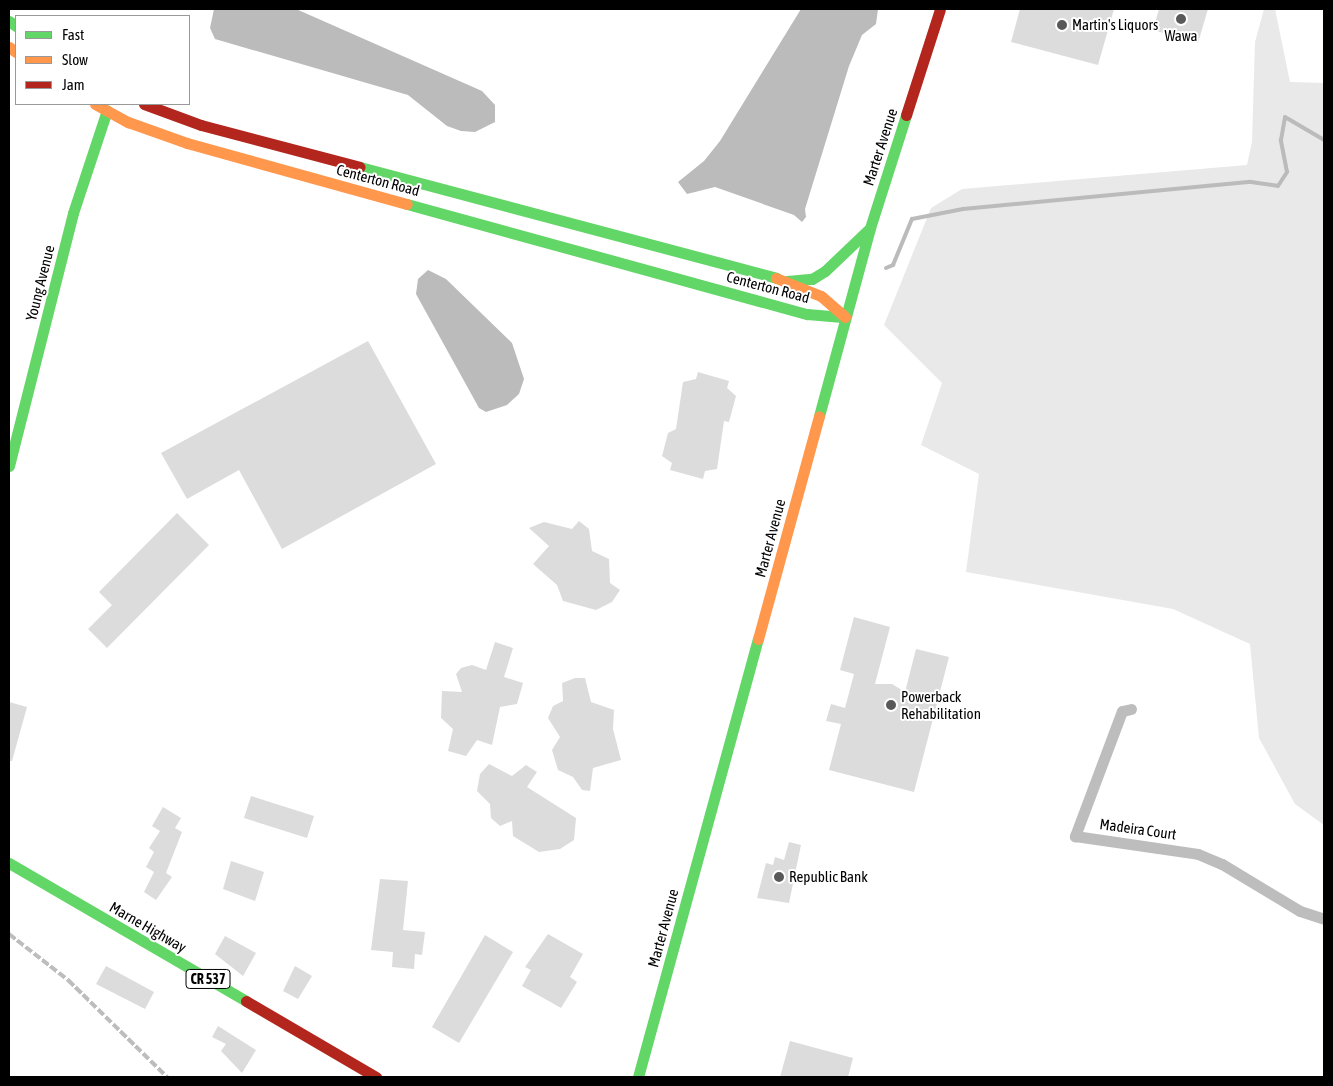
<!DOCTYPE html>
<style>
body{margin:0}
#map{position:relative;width:1333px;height:1086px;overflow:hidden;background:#fff;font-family:"Asap Condensed",sans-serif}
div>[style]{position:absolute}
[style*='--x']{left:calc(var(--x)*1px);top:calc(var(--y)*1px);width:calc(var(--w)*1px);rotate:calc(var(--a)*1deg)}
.green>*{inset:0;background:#e9e9e9}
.water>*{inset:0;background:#bbb}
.stream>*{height:4px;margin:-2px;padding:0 2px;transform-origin:2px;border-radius:2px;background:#bbb}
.building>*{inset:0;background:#dcdcdc}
.street>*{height:11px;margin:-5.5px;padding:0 5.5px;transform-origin:5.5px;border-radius:5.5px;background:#bdbdbd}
.fast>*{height:11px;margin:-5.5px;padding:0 5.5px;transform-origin:5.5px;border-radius:5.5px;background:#63d668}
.slow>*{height:11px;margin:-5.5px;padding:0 5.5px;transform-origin:5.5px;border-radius:5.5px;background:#ff974d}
.jam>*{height:11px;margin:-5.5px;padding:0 5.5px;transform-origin:5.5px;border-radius:5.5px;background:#b3261e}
.rail>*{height:4px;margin-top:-2px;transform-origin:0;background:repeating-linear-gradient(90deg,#bdbdbd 0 8px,transparent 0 10.5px)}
.dots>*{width:14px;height:14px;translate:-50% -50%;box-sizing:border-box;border:2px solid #fff;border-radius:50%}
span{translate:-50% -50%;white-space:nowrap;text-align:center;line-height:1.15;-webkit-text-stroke:4px #fff;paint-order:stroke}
.shield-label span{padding:1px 4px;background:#fff;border:1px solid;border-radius:4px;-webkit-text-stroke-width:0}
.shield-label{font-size:14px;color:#000;font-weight:700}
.poi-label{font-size:15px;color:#000}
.left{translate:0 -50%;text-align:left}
.street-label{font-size:15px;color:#000}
.frame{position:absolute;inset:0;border:10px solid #000;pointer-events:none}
.legend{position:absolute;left:15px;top:15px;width:175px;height:90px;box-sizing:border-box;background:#fff;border:1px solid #999;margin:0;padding:6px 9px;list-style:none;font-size:15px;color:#000}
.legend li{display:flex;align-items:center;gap:10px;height:25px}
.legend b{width:25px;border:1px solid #999}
</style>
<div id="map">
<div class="green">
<i style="clip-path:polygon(1264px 9px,1275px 9px,1290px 82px,1324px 83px,1324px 825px,1295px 804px,1259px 738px,1250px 644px,1173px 609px,966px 572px,979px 474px,921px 445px,942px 383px,884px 325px,931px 208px,962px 189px,1247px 165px,1252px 142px,1255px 42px)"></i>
</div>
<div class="water">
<i style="clip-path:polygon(214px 9px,296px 9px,482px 91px,495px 105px,495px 122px,475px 132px,461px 131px,447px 126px,408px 95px,215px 39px,210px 28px)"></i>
<i style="clip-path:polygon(801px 9px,878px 9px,876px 24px,862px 35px,849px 66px,805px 209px,806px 217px,802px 222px,794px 215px,715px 187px,687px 194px,678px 182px,704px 161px,720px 141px)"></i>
<i style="clip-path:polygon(428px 270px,446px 279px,512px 343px,524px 379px,519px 394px,507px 405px,486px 412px,479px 408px,416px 294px,418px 279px)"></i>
</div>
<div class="stream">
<i style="--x:886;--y:268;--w:8;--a:-23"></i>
<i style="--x:893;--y:265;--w:50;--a:-67.6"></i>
<i style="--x:912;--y:219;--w:52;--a:-11.1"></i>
<i style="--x:963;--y:209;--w:289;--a:-5.4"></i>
<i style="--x:1251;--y:182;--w:27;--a:8"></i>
<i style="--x:1278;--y:186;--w:17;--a:-57"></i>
<i style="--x:1287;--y:172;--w:33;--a:-101"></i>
<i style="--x:1281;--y:140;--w:23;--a:-80"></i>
<i style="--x:1285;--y:117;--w:45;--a:30.5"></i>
</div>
<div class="building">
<i style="clip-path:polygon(1020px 9px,1114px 9px,1098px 65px,1011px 42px)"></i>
<i style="clip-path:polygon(1159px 9px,1208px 9px,1198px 43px,1153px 30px)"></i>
<i style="clip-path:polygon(368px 341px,436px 464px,282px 549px,239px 470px,187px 499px,161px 453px)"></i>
<i style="clip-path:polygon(698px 372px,729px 381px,727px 388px,736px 396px,729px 422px,724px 421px,717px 469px,705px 471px,703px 479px,670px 470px,672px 463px,662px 456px,668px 433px,676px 429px,683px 382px,696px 379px)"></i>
<i style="clip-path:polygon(177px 513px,209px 545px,107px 648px,88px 629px,112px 605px,99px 592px)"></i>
<i style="clip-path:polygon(579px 521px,589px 529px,592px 551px,609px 559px,610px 583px,620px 590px,612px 602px,596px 610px,563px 601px,557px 585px,533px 564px,549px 546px,529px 528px,544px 522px,572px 529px)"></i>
<i style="clip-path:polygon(854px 617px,890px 627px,875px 684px,892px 684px,905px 692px,916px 649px,949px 657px,914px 792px,829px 770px,841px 724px,826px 721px,831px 704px,845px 708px,854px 674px,840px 670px)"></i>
<i style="clip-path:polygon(495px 642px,513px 648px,504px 677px,523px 683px,517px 704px,500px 707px,492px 745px,477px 740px,466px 756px,448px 751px,453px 729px,441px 718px,442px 691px,462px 692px,456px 674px,461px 668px,472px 665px,486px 670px)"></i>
<i style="clip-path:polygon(575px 678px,585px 678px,591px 702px,614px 710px,613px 729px,621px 760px,593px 768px,590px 791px,582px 790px,573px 777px,558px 770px,552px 750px,560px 737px,548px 718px,553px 706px,563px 701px,562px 683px)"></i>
<i style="clip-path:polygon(9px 702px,27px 707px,12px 761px,9px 761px)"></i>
<i style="clip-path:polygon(489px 764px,512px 776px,526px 765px,537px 772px,527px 787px,576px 818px,574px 840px,560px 849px,539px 852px,513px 836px,512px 821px,500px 826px,491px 818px,490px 804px,477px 791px,480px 774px)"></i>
<i style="clip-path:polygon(251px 796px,314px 816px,307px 838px,244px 818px)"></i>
<i style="clip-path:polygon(163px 807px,181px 818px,175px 828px,182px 832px,166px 873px,172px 877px,156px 900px,144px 892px,154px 872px,146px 867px,154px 852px,149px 848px,160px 831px,152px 826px)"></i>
<i style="clip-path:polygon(789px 842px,801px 845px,789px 903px,757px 898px,766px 863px,773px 865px,775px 857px,784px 860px)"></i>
<i style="clip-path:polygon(231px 861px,264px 872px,255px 901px,223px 889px)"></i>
<i style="clip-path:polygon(380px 879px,408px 881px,403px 930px,425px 932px,422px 955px,415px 954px,414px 969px,392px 967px,393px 952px,371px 950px)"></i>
<i style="clip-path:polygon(548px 934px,583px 954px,570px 977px,577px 982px,561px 1008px,522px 986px,531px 970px,525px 967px)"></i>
<i style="clip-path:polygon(485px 935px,513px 952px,459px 1043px,432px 1027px)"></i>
<i style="clip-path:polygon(225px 936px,256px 953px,243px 976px,215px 954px)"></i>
<i style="clip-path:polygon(106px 966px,154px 992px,145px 1009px,96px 984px)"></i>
<i style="clip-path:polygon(295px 966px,312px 976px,298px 999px,283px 991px)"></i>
<i style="clip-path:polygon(218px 1026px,256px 1050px,242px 1073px,221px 1051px,226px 1044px,212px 1037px)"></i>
<i style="clip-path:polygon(790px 1041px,853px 1058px,848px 1077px,780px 1077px)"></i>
</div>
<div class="street">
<i style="--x:1131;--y:709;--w:9;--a:167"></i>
<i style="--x:1122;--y:711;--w:134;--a:110.6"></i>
<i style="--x:1075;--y:836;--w:124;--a:8.3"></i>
<i style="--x:1198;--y:854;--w:26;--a:23"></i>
<i style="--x:1222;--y:864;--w:91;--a:31.1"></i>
<i style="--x:1300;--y:911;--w:25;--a:18"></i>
</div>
<div class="fast">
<i style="--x:9;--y:21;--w:9;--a:36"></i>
<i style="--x:360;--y:167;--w:431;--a:14.9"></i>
<i style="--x:407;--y:204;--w:415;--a:15.4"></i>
<i style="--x:807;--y:314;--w:38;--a:5"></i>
<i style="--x:787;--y:281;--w:25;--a:-5"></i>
<i style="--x:812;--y:279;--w:15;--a:-32"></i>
<i style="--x:825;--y:271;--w:59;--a:-43.6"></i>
<i style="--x:819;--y:416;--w:195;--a:-74.8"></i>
<i style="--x:870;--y:228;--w:119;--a:-72.3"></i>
<i style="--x:9;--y:466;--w:261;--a:-75.8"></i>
<i style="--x:73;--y:213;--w:108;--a:-71.7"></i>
<i style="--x:9;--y:863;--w:274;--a:30.2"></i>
<i style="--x:638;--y:1077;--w:454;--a:-74.7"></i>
</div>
<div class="slow">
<i style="--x:9;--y:47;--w:9;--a:36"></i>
<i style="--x:95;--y:104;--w:38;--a:29"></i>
<i style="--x:128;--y:122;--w:63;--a:19.6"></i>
<i style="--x:187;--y:143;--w:228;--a:15.5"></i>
<i style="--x:776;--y:278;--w:48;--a:21.8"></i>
<i style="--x:821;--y:296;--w:32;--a:41"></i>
<i style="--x:758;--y:639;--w:231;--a:-74.7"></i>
</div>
<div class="jam">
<i style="--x:144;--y:104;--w:61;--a:20.2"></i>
<i style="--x:201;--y:125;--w:164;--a:14.8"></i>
<i style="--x:906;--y:115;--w:111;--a:-72.2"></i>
<i style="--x:246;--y:1001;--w:151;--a:30.3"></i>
</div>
<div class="rail">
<i style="--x:9;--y:934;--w:75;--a:37.9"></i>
<i style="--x:68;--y:980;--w:139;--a:44.4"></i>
</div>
<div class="dots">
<i style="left:1181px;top:19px;background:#595959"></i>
<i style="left:1062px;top:25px;background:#595959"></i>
<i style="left:891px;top:705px;background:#595959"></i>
<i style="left:779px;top:877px;background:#595959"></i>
</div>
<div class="shield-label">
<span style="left:208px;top:979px">CR 537</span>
</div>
<div class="poi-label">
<span class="left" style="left:1072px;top:25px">Martin's Liquors</span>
<span style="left:1181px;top:36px">Wawa</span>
<span class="left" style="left:901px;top:705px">Powerback<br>Rehabilitation</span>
<span class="left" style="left:789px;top:877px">Republic Bank</span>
</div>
<div class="street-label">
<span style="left:880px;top:147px;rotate:-72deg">Marter Avenue</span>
<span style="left:378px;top:180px;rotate:15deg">Centerton Road</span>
<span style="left:40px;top:283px;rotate:-76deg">Young Avenue</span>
<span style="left:768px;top:287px;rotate:15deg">Centerton Road</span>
<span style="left:770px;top:538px;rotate:-75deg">Marter Avenue</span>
<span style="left:1138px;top:829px;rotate:8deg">Madeira Court</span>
<span style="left:148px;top:927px;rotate:30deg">Marne Highway</span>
<span style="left:663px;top:928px;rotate:-75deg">Marter Avenue</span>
</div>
<div class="frame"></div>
<ul class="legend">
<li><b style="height:6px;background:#63d668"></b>Fast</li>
<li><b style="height:6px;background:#ff974d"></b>Slow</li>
<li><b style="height:6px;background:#b3261e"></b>Jam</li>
</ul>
</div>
